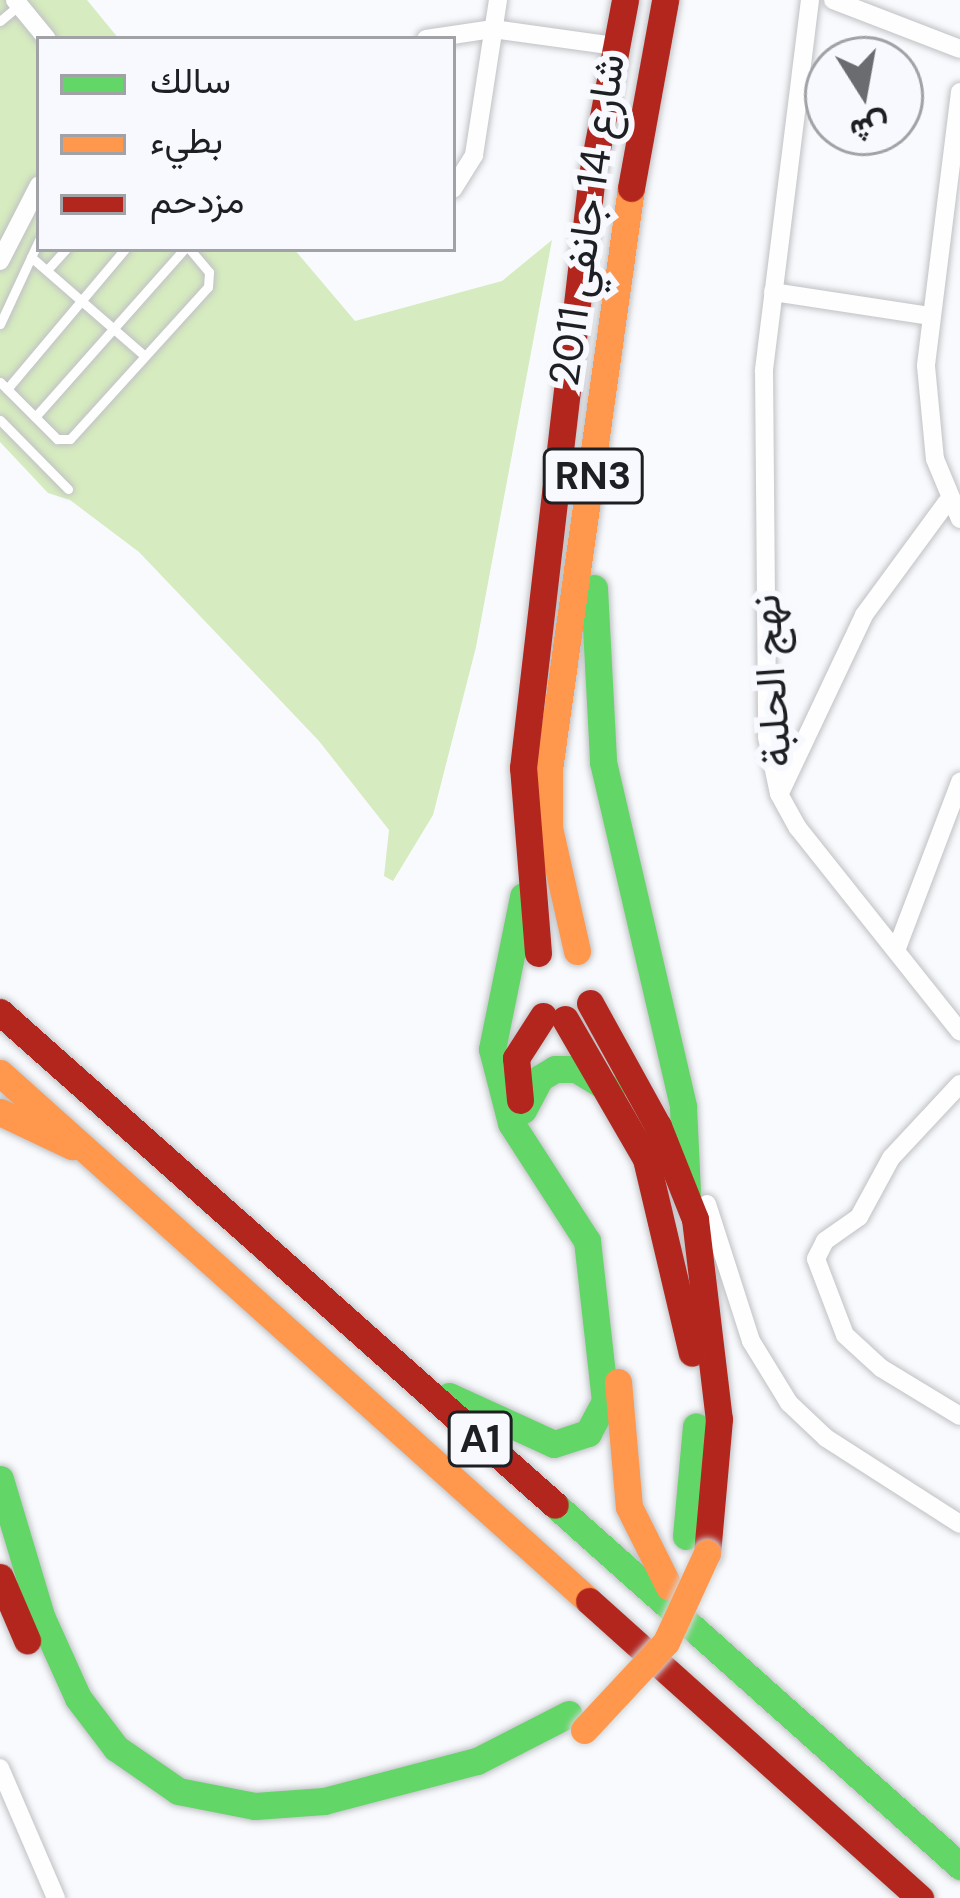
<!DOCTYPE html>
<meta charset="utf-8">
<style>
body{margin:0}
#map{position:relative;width:960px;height:1898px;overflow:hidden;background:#f8fafd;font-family:"DM Sans",Vazirmatn,sans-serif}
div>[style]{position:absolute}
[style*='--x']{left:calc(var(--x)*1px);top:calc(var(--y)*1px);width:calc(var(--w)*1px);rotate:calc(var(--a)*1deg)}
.green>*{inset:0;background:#d6ebbf}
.roads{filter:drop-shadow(0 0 3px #c0c1c4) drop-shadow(0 0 3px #c0c1c4)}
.lane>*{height:9px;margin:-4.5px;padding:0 4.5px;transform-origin:4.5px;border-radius:4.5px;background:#fefeff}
.street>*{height:18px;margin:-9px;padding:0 9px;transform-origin:9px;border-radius:9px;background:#fefeff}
.fast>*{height:27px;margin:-13.5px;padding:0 13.5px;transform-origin:13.5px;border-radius:13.5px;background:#63d668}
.slow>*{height:27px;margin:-13.5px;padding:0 13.5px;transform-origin:13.5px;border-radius:13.5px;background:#ff974d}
.jam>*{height:27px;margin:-13.5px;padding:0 13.5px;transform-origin:13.5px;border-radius:13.5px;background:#b3261e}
.bridges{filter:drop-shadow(0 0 3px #d4d5d6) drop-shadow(0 0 3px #d4d5d6)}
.slow-bridge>*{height:27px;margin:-13.5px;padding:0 13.5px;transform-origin:13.5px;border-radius:13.5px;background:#ff974d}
span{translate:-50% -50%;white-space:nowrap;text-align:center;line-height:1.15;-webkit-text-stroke:12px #f7f9fe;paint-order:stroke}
.shield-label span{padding:3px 9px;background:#f7f9fe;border:3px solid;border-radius:9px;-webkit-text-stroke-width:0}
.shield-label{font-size:39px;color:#1e1f22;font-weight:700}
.street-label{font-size:42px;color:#1e1f22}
.legend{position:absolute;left:36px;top:36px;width:420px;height:216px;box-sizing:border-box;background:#f7f9fe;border:3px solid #a0a2a6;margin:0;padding:15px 21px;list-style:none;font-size:36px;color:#1e1f22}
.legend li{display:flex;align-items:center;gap:24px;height:60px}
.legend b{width:60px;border:3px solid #a0a2a6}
.north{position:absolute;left:804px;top:36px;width:120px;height:120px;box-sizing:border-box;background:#f7f9fe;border:3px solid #a0a2a6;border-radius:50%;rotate:169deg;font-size:33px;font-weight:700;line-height:48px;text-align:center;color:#1e1f22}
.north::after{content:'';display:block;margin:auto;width:42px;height:54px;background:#6a6c6f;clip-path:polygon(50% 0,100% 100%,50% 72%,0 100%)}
</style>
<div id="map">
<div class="green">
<i style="clip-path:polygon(0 0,87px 0,119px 39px,39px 39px,39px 249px,294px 249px,355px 321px,502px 281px,552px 240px,476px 647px,433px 815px,393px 881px,384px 876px,389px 830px,319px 741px,139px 552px,70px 500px,48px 493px,0 442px)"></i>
</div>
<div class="roads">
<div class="lane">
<i style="--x:0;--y:21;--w:25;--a:-40"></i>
<i style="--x:31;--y:257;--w:151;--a:41"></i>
<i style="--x:47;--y:270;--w:28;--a:-48"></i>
<i style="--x:0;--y:324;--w:93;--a:-65.1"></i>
<i style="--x:0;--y:382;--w:81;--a:45"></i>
<i style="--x:57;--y:439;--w:13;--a:0"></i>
<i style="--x:70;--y:439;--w:205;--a:-47.8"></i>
<i style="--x:208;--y:287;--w:15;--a:-86"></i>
<i style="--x:209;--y:272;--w:30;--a:-130"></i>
<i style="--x:7;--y:389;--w:183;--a:-49.9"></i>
<i style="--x:35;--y:417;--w:225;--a:-48.4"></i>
<i style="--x:0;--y:420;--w:97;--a:45.4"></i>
</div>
<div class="street">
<i style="--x:15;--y:0;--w:50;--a:50.6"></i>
<i style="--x:810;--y:0;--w:373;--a:97.1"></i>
<i style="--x:764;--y:370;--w:367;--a:89.5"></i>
<i style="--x:767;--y:737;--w:58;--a:78.1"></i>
<i style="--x:779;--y:794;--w:39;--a:61"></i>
<i style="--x:798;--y:828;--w:260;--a:51.5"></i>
<i style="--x:833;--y:0;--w:136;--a:21.1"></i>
<i style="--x:426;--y:39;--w:68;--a:-8.5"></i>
<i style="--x:493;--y:29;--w:124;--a:7.9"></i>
<i style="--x:960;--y:92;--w:276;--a:97.1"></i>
<i style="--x:926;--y:366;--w:93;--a:84.5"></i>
<i style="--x:935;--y:459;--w:65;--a:67.4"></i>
<i style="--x:453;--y:189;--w:40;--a:-58"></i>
<i style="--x:474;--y:155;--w:157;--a:-81.2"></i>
<i style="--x:0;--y:261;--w:85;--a:-62.8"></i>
<i style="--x:773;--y:292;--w:159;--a:8.7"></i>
<i style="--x:780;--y:793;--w:197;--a:-64.7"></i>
<i style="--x:864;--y:615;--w:140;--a:-53.7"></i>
<i style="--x:897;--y:948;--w:178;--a:-69.2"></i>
<i style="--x:960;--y:1084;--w:101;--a:133"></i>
<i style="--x:891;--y:1158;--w:67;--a:118.5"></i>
<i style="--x:859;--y:1217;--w:42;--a:144.8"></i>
<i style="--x:825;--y:1241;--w:20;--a:117"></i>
<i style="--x:816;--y:1259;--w:81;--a:69.1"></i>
<i style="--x:845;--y:1335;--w:49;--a:42.5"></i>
<i style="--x:881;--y:1368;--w:92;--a:31.3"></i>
<i style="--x:707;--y:1204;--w:144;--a:72.2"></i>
<i style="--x:751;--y:1341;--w:73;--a:58.5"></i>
<i style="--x:789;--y:1403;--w:51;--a:43.4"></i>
<i style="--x:826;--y:1438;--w:159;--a:32.7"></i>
<i style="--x:0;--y:1768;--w:142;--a:66.7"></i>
</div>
<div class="fast">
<i style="--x:594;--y:588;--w:174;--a:87"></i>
<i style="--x:603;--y:762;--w:354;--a:76.9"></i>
<i style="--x:683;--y:1107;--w:85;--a:87.3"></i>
<i style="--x:523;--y:1110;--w:36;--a:-62"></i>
<i style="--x:540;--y:1078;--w:17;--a:-31"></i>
<i style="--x:555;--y:1069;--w:21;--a:0"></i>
<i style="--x:576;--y:1069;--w:41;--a:31"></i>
<i style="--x:449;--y:1396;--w:115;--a:24.6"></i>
<i style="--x:554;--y:1444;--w:36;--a:-18"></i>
<i style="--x:588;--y:1433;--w:36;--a:-62"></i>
<i style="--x:605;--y:1401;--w:161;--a:-96.4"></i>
<i style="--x:587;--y:1241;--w:140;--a:-122.8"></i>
<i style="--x:511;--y:1123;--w:76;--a:-104.4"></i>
<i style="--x:492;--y:1049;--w:156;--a:-78.5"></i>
<i style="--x:0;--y:1479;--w:143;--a:73.3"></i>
<i style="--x:41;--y:1616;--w:90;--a:65.7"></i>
<i style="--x:78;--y:1698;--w:63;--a:52.8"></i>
<i style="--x:116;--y:1748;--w:75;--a:34.7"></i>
<i style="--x:178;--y:1791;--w:78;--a:11"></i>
<i style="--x:255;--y:1806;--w:69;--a:-4.1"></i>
<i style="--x:324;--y:1801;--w:158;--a:-14.7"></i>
<i style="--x:477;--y:1761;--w:103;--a:-27.1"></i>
<i style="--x:555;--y:1505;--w:543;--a:41.71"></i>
<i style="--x:686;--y:1536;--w:110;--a:-84.8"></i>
</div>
<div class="slow">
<i style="--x:577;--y:951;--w:126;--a:-102.8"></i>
<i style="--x:549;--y:828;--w:59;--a:-90"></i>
<i style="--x:549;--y:769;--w:587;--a:-81.97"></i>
<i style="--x:0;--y:1073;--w:791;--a:41.87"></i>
<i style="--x:0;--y:1112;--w:80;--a:25.3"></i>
<i style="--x:618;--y:1382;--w:125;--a:85"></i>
<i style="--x:629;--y:1507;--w:89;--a:63.4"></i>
</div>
<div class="jam">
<i style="--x:631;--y:188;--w:191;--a:-79.7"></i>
<i style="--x:538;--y:953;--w:186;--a:-94.6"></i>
<i style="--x:523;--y:768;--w:597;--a:-83.36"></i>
<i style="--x:592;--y:175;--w:178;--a:-79.3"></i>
<i style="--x:590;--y:1003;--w:141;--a:61.1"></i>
<i style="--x:658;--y:1126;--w:100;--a:68.3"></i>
<i style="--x:695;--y:1219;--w:201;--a:83.2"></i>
<i style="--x:719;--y:1419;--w:135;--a:95.1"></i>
<i style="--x:0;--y:1012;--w:742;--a:41.61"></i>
<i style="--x:565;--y:1019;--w:162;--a:59.9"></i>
<i style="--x:646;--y:1159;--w:199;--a:76.7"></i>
<i style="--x:520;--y:1100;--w:42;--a:-95.4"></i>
<i style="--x:516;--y:1058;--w:50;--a:-57.3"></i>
<i style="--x:0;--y:1577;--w:69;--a:66.8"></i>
<i style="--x:589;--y:1601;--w:445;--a:41.9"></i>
</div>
</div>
<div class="bridges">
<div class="slow-bridge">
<i style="--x:584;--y:1730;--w:120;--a:-47"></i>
<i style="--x:666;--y:1642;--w:98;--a:-65.3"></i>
</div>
</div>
<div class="shield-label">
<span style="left:593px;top:476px">RN3</span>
<span style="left:480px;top:1439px">A1</span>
</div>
<div class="street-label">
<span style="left:587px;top:220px;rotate:-82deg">شارع 14 جانفي 2011</span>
<span style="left:771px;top:681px;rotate:-94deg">نهج الحلبة</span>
</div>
<ul class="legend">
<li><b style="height:15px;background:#63d668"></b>سالك</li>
<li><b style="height:15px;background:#ff974d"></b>بطيء</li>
<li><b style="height:15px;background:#b3261e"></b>مزدحم</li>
</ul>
<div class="north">ش</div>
</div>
